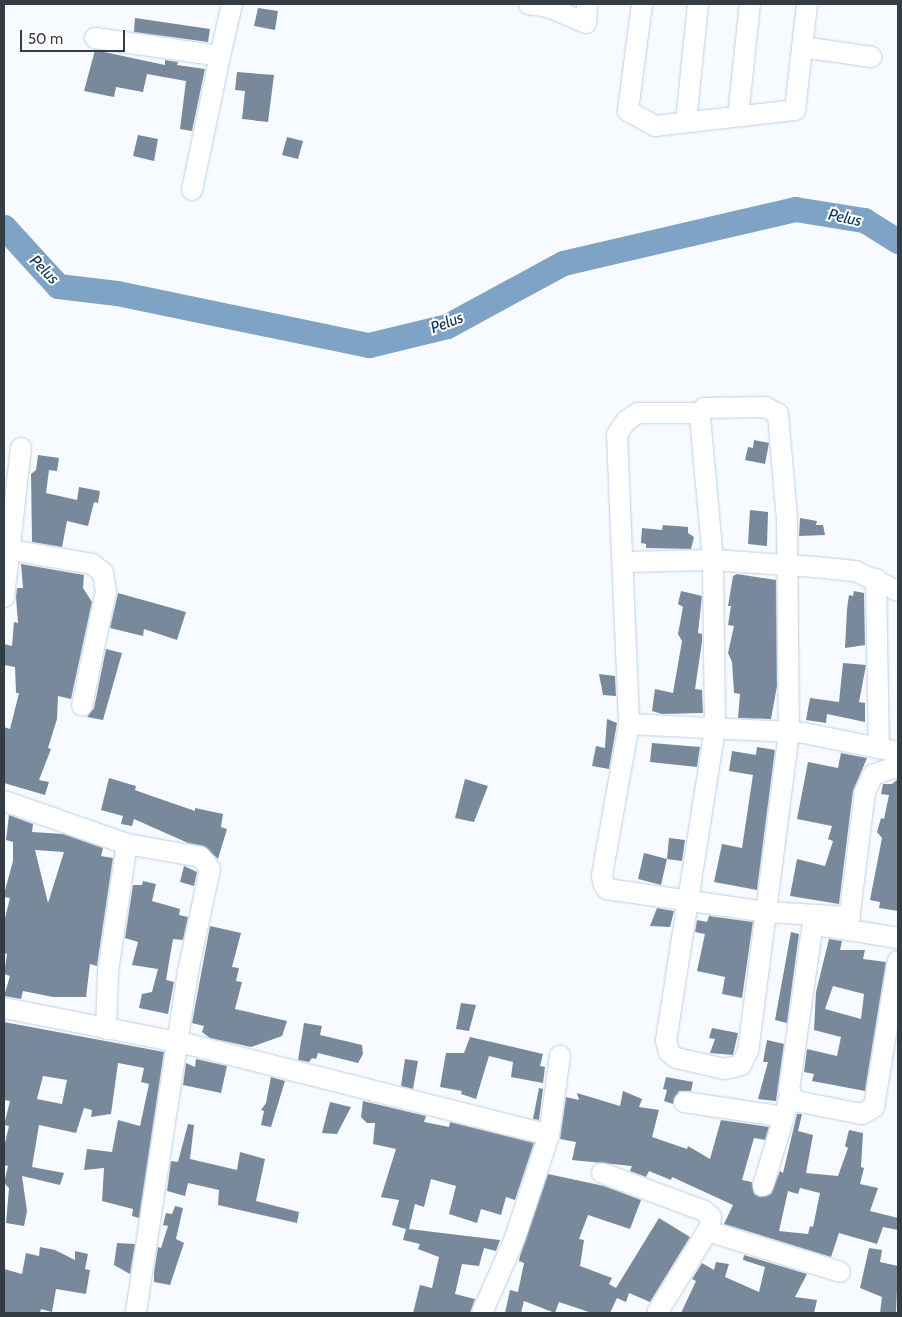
<!DOCTYPE html>
<style>
body{margin:0}
#map{position:relative;width:902px;height:1317px;overflow:hidden;background:#f7fbff;font-family:Cabin,sans-serif}
div>[style]{position:absolute}
[style*='--x']{left:calc(var(--x)*1px);top:calc(var(--y)*1px);width:calc(var(--w)*1px);rotate:calc(var(--a)*1deg)}
.river>*{height:25px;margin:-12.5px;padding:0 12.5px;transform-origin:12.5px;border-radius:12.5px;background:#7fa3c4}
.building>*{inset:0;background:#77899b}
.roads{filter:drop-shadow(0 0 1px #bcd0e4) drop-shadow(0 0 1px #bcd0e4)}
.minor>*{height:20px;margin:-10px;padding:0 10px;transform-origin:10px;border-radius:10px;background:#fff}
span{translate:-50% -50%;white-space:nowrap;text-align:center;line-height:1.15;-webkit-text-stroke:4px #fff;paint-order:stroke}
.water-label{font-size:16px;color:#093354;font-style:italic}
.frame{position:absolute;inset:0;border:5px solid #353d44;pointer-events:none}
.scale{position:absolute;left:20px;top:30px;width:105px;height:22px;box-sizing:border-box;border:2px solid #353d44;border-top:0;padding-left:6px;font-size:15px;line-height:18px;white-space:nowrap;color:#353d44;-webkit-text-stroke:4px #fff;paint-order:stroke}
</style>
<div id="map">
<div class="river">
<i style="--x:4;--y:227;--w:80;--a:47.5"></i>
<i style="--x:58;--y:286;--w:59;--a:6.8"></i>
<i style="--x:117;--y:293;--w:257;--a:11.7"></i>
<i style="--x:369;--y:345;--w:80;--a:-13.7"></i>
<i style="--x:447;--y:326;--w:132;--a:-28.5"></i>
<i style="--x:563;--y:263;--w:238;--a:-13.1"></i>
<i style="--x:795;--y:209;--w:70;--a:9.1"></i>
<i style="--x:864;--y:220;--w:40;--a:32"></i>
</div>
<div class="building">
<i style="clip-path:polygon(258px 8px,278px 11px,275px 30px,254px 26px)"></i>
<i style="clip-path:polygon(135px 18px,210px 29px,208px 42px,134px 32px)"></i>
<i style="clip-path:polygon(95px 50px,165px 65px,165px 60px,178px 62px,177px 65px,205px 69px,192px 131px,180px 129px,186px 81px,147px 74px,143px 92px,116px 87px,114px 97px,84px 91px)"></i>
<i style="clip-path:polygon(237px 72px,274px 75px,268px 122px,242px 119px,245px 91px,235px 90px)"></i>
<i style="clip-path:polygon(138px 135px,158px 139px,154px 161px,133px 156px)"></i>
<i style="clip-path:polygon(287px 137px,303px 141px,298px 159px,282px 155px)"></i>
<i style="clip-path:polygon(754px 440px,769px 443px,765px 464px,745px 460px,748px 447px,753px 448px)"></i>
<i style="clip-path:polygon(38px 455px,59px 458px,57px 471px,49px 470px,46px 493px,77px 500px,79px 487px,100px 491px,98px 503px,94px 502px,88px 526px,67px 521px,62px 547px,32px 542px,31px 474px,36px 470px)"></i>
<i style="clip-path:polygon(750px 510px,768px 512px,767px 546px,748px 544px)"></i>
<i style="clip-path:polygon(800px 518px,817px 521px,816px 525px,823px 525px,825px 535px,799px 536px)"></i>
<i style="clip-path:polygon(663px 525px,688px 527px,688px 533px,694px 537px,691px 549px,646px 548px,646px 544px,641px 543px,642px 528px,662px 530px)"></i>
<i style="clip-path:polygon(21px 564px,84px 575px,83px 588px,92px 602px,71px 699px,58px 696px,57px 719px,48px 748px,51px 749px,39px 780px,49px 782px,45px 795px,4px 783px,4px 727px,10px 729px,19px 693px,16px 693px,15px 667px,4px 665px,4px 644px,12px 646px,14px 622px,18px 623px,16px 597px,17px 588px,23px 588px)"></i>
<i style="clip-path:polygon(737px 574px,776px 580px,777px 686px,771px 719px,738px 718px,740px 694px,734px 693px,732px 662px,728px 653px,734px 626px,728px 625px,731px 606px,728px 606px,733px 576px)"></i>
<i style="clip-path:polygon(681px 591px,702px 596px,698px 633px,702px 634px,702px 642px,695px 689px,702px 690px,703px 713px,662px 714px,652px 711px,655px 689px,673px 693px,682px 641px,678px 634px,683px 607px,678px 604px)"></i>
<i style="clip-path:polygon(854px 591px,864px 593px,865px 645px,845px 648px,847px 609px,849px 595px,853px 596px)"></i>
<i style="clip-path:polygon(118px 593px,186px 612px,177px 640px,144px 629px,143px 636px,110px 628px)"></i>
<i style="clip-path:polygon(106px 649px,122px 653px,103px 720px,87px 717px,94px 708px)"></i>
<i style="clip-path:polygon(843px 663px,866px 665px,859px 702px,865px 703px,865px 722px,827px 714px,826px 723px,806px 720px,810px 698px,839px 702px)"></i>
<i style="clip-path:polygon(599px 674px,615px 676px,616px 696px,603px 695px)"></i>
<i style="clip-path:polygon(607px 719px,617px 723px,609px 769px,592px 766px,596px 746px,605px 748px)"></i>
<i style="clip-path:polygon(652px 743px,700px 747px,697px 767px,650px 762px)"></i>
<i style="clip-path:polygon(757px 747px,775px 750px,757px 890px,714px 882px,722px 844px,742px 848px,753px 775px,729px 771px,732px 751px,756px 755px)"></i>
<i style="clip-path:polygon(841px 753px,867px 758px,853px 791px,839px 904px,790px 896px,797px 859px,825px 866px,833px 841px,828px 839px,832px 826px,797px 819px,808px 762px,838px 768px)"></i>
<i style="clip-path:polygon(109px 778px,136px 786px,135px 790px,143px 793px,195px 811px,195px 808px,223px 814px,221px 827px,227px 829px,218px 859px,204px 846px,188px 843px,134px 819px,132px 826px,121px 824px,123px 816px,101px 810px)"></i>
<i style="clip-path:polygon(465px 779px,488px 786px,474px 822px,455px 818px)"></i>
<i style="clip-path:polygon(898px 779px,898px 911px,879px 908px,880px 902px,870px 900px,882px 838px,877px 832px,881px 818px,884px 819px,889px 795px,881px 794px,883px 784px,892px 784px)"></i>
<i style="clip-path:polygon(evenodd,9px 815px,33px 824px,32px 832px,63px 834px,103px 848px,101px 856px,113px 858px,97px 966px,90px 964px,86px 997px,53px 997px,23px 991px,21px 999px,4px 996px,10px 976px,4px 974px,7px 954px,4px 953px,4px 922px,10px 898px,4px 897px,4px 894px,13px 861px,13px 842px,6px 840px,9px 815px,35px 850px,64px 852px,48px 903px,35px 850px)"></i>
<i style="clip-path:polygon(669px 838px,685px 840px,682px 861px,667px 859px)"></i>
<i style="clip-path:polygon(644px 853px,667px 859px,661px 885px,638px 879px)"></i>
<i style="clip-path:polygon(184px 866px,197px 872px,194px 886px,180px 882px)"></i>
<i style="clip-path:polygon(143px 881px,156px 884px,152px 901px,180px 909px,179px 915px,188px 917px,183px 940px,173px 939px,166px 980px,174px 982px,168px 1014px,139px 1008px,142px 994px,152px 992px,158px 969px,132px 965px,138px 942px,125px 938px,133px 885px,142px 885px)"></i>
<i style="clip-path:polygon(657px 908px,674px 911px,670px 927px,650px 926px)"></i>
<i style="clip-path:polygon(709px 916px,753px 922px,742px 998px,722px 994px,725px 977px,697px 971px,705px 934px,695px 932px,697px 920px,707px 922px)"></i>
<i style="clip-path:polygon(210px 926px,241px 933px,232px 967px,239px 968px,236px 981px,242px 982px,235px 1009px,287px 1021px,282px 1036px,251px 1047px,210px 1038px,202px 1032px,204px 1026px,192px 1023px)"></i>
<i style="clip-path:polygon(791px 932px,799px 934px,787px 1023px,775px 1020px)"></i>
<i style="clip-path:polygon(evenodd,829px 939px,842px 941px,840px 950px,865px 950px,863px 959px,886px 962px,865px 1091px,812px 1081px,814px 1074px,804px 1072px,807px 1049px,837px 1056px,841px 1037px,814px 1030px,816px 992px,829px 939px,833px 986px,864px 994px,861px 1019px,825px 1009px,833px 986px)"></i>
<i style="clip-path:polygon(461px 1003px,476px 1005px,469px 1031px,456px 1029px)"></i>
<i style="clip-path:polygon(evenodd,4px 1022px,164px 1052px,139px 1218px,132px 1216px,133px 1209px,102px 1201px,104px 1168px,84px 1170px,87px 1149px,112px 1152px,118px 1120px,140px 1126px,149px 1084px,141px 1082px,144px 1068px,118px 1063px,111px 1114px,91px 1117px,92px 1110px,84px 1108px,76px 1133px,39px 1125px,32px 1167px,64px 1173px,60px 1185px,22px 1176px,27px 1211px,24px 1226px,6px 1223px,9px 1188px,4px 1183px,8px 1166px,4px 1165px,4px 1147px,9px 1126px,4px 1125px,10px 1101px,4px 1100px,4px 1022px,43px 1076px,67px 1080px,62px 1104px,37px 1099px,43px 1076px)"></i>
<i style="clip-path:polygon(304px 1023px,322px 1026px,320px 1035px,362px 1045px,363px 1054px,358px 1063px,318px 1053px,316px 1059px,312px 1058px,309px 1062px,298px 1060px)"></i>
<i style="clip-path:polygon(712px 1028px,738px 1033px,733px 1055px,710px 1053px,715px 1039px,709px 1038px)"></i>
<i style="clip-path:polygon(470px 1037px,543px 1054px,540px 1066px,545px 1067px,543px 1083px,511px 1077px,513px 1062px,489px 1056px,476px 1099px,461px 1094px,462px 1091px,440px 1087px,446px 1053px,464px 1053px)"></i>
<i style="clip-path:polygon(767px 1040px,784px 1044px,776px 1101px,758px 1099px,768px 1062px,763px 1062px)"></i>
<i style="clip-path:polygon(196px 1059px,227px 1066px,221px 1093px,183px 1085px,186px 1063px,195px 1067px)"></i>
<i style="clip-path:polygon(405px 1059px,418px 1061px,413px 1089px,401px 1086px)"></i>
<i style="clip-path:polygon(271px 1077px,285px 1081px,271px 1127px,261px 1125px,264px 1111px,261px 1110px,266px 1103px)"></i>
<i style="clip-path:polygon(666px 1077px,693px 1082px,691px 1091px,679px 1091px,673px 1104px,664px 1101px,667px 1090px,663px 1089px)"></i>
<i style="clip-path:polygon(539px 1088px,543px 1089px,539px 1120px,533px 1119px)"></i>
<i style="clip-path:polygon(evenodd,623px 1091px,642px 1099px,639px 1107px,659px 1110px,652px 1137px,687px 1149px,688px 1146px,710px 1159px,721px 1120px,769px 1127px,765px 1140px,754px 1138px,742px 1180px,752px 1182px,754px 1194px,760px 1197px,771px 1194px,780px 1171px,783px 1173px,797px 1114px,802px 1114px,798px 1131px,813px 1135px,806px 1173px,838px 1176px,848px 1148px,845px 1146px,849px 1130px,863px 1133px,861px 1167px,864px 1168px,860px 1184px,878px 1188px,870px 1211px,898px 1218px,898px 1230px,883px 1227px,877px 1244px,839px 1233px,831px 1257px,724px 1224px,733px 1205px,672px 1177px,671px 1180px,649px 1171px,646px 1177px,630px 1171px,632px 1166px,572px 1160px,576px 1142px,560px 1139px,566px 1097px,579px 1100px,577px 1093px,620px 1106px,623px 1091px,800px 1188px,820px 1193px,813px 1227px,810px 1226px,808px 1234px,779px 1231px,788px 1191px,798px 1194px,800px 1188px)"></i>
<i style="clip-path:polygon(363px 1101px,426px 1116px,424px 1122px,449px 1127px,450px 1122px,534px 1143px,515px 1200px,506px 1197px,501px 1215px,481px 1209px,477px 1223px,449px 1214px,456px 1186px,431px 1179px,424px 1207px,415px 1204px,409px 1229px,500px 1240px,496px 1251px,484px 1248px,479px 1266px,462px 1264px,455px 1294px,475px 1299px,470px 1313px,413px 1313px,420px 1285px,432px 1288px,439px 1257px,418px 1249px,420px 1244px,403px 1240px,406px 1229px,392px 1225px,399px 1200px,381px 1197px,396px 1149px,373px 1144px,375px 1123px,367px 1123px,361px 1117px)"></i>
<i style="clip-path:polygon(330px 1102px,351px 1107px,337px 1134px,322px 1133px)"></i>
<i style="clip-path:polygon(188px 1124px,194px 1125px,190px 1159px,237px 1170px,240px 1152px,265px 1159px,256px 1201px,299px 1212px,297px 1223px,218px 1205px,219px 1190px,188px 1183px,185px 1196px,167px 1191px,171px 1161px,178px 1162px)"></i>
<i style="clip-path:polygon(548px 1174px,604px 1186px,641px 1200px,630px 1229px,588px 1215px,579px 1239px,584px 1240px,580px 1266px,612px 1278px,609px 1284px,616px 1288px,659px 1218px,690px 1237px,650px 1302px,629px 1293px,626px 1302px,617px 1298px,610px 1313px,592px 1313px,559px 1302px,555px 1313px,524px 1301px,521px 1313px,505px 1313px,510px 1290px,518px 1292px,524px 1263px,519px 1261px,520px 1256px)"></i>
<i style="clip-path:polygon(175px 1206px,183px 1208px,176px 1239px,184px 1243px,170px 1285px,154px 1282px,154px 1272px,158px 1247px,161px 1248px,168px 1226px,163px 1225px,166px 1213px,172px 1214px)"></i>
<i style="clip-path:polygon(117px 1243px,135px 1244px,130px 1274px,114px 1265px)"></i>
<i style="clip-path:polygon(40px 1247px,55px 1250px,75px 1260px,75px 1251px,88px 1254px,85px 1269px,90px 1270px,86px 1294px,56px 1289px,52px 1312px,41px 1309px,40px 1313px,4px 1313px,4px 1269px,22px 1274px,26px 1253px,39px 1256px)"></i>
<i style="clip-path:polygon(869px 1248px,882px 1250px,880px 1262px,898px 1266px,896px 1313px,880px 1313px,882px 1297px,860px 1288px)"></i>
<i style="clip-path:polygon(744px 1255px,807px 1274px,795px 1297px,817px 1300px,814px 1313px,681px 1313px,696px 1281px,692px 1279px,702px 1263px,714px 1270px,716px 1262px,729px 1264px,725px 1277px,759px 1292px,765px 1267px,743px 1260px)"></i>
</div>
<div class="roads">
<div class="minor">
<i style="--x:529;--y:4;--w:19;--a:9"></i>
<i style="--x:548;--y:7;--w:41;--a:22.8"></i>
<i style="--x:586;--y:23;--w:19;--a:-87"></i>
<i style="--x:642;--y:4;--w:108;--a:97.5"></i>
<i style="--x:628;--y:111;--w:31;--a:29"></i>
<i style="--x:655;--y:126;--w:141;--a:-6.5"></i>
<i style="--x:795;--y:110;--w:107;--a:-83.5"></i>
<i style="--x:95;--y:38;--w:126;--a:8.2"></i>
<i style="--x:220;--y:56;--w:53;--a:-77"></i>
<i style="--x:802;--y:47;--w:70;--a:8.2"></i>
<i style="--x:738;--y:116;--w:113;--a:-83.9"></i>
<i style="--x:686;--y:122;--w:119;--a:-84.2"></i>
<i style="--x:192;--y:190;--w:137;--a:-78.2"></i>
<i style="--x:765;--y:407;--w:15;--a:28"></i>
<i style="--x:778;--y:414;--w:105;--a:85.1"></i>
<i style="--x:787;--y:519;--w:213;--a:89.5"></i>
<i style="--x:789;--y:732;--w:322;--a:97.3"></i>
<i style="--x:748;--y:1051;--w:16;--a:117"></i>
<i style="--x:741;--y:1065;--w:16;--a:166"></i>
<i style="--x:725;--y:1069;--w:50;--a:-167.3"></i>
<i style="--x:676;--y:1058;--w:9;--a:-139"></i>
<i style="--x:669;--y:1052;--w:11;--a:-105"></i>
<i style="--x:666;--y:1041;--w:317;--a:-81.1"></i>
<i style="--x:715;--y:728;--w:168;--a:-90.7"></i>
<i style="--x:713;--y:560;--w:145;--a:-95.2"></i>
<i style="--x:700;--y:416;--w:9;--a:-63"></i>
<i style="--x:704;--y:408;--w:61;--a:-0.9"></i>
<i style="--x:701;--y:413;--w:63;--a:180"></i>
<i style="--x:638;--y:413;--w:14;--a:146"></i>
<i style="--x:626;--y:421;--w:17;--a:123"></i>
<i style="--x:617;--y:435;--w:289;--a:87.6"></i>
<i style="--x:629;--y:724;--w:154;--a:100.1"></i>
<i style="--x:602;--y:876;--w:9;--a:77"></i>
<i style="--x:604;--y:885;--w:5;--a:53"></i>
<i style="--x:607;--y:889;--w:162;--a:8.2"></i>
<i style="--x:767;--y:912;--w:83;--a:3.4"></i>
<i style="--x:11;--y:550;--w:82;--a:9.8"></i>
<i style="--x:92;--y:564;--w:14;--a:39"></i>
<i style="--x:103;--y:573;--w:18;--a:81"></i>
<i style="--x:106;--y:591;--w:117;--a:101.8"></i>
<i style="--x:623;--y:562;--w:90;--a:-1.3"></i>
<i style="--x:713;--y:560;--w:102;--a:3.9"></i>
<i style="--x:815;--y:567;--w:40;--a:5.7"></i>
<i style="--x:855;--y:571;--w:47;--a:24.9"></i>
<i style="--x:876;--y:579;--w:169;--a:89"></i>
<i style="--x:4;--y:597;--w:150;--a:-83.5"></i>
<i style="--x:629;--y:724;--w:175;--a:2.9"></i>
<i style="--x:804;--y:733;--w:96;--a:11.4"></i>
<i style="--x:4;--y:801;--w:130;--a:19.3"></i>
<i style="--x:127;--y:844;--w:75;--a:10"></i>
<i style="--x:201;--y:857;--w:15;--a:53"></i>
<i style="--x:210;--y:869;--w:105;--a:102.1"></i>
<i style="--x:188;--y:972;--w:345;--a:98.7"></i>
<i style="--x:848;--y:928;--w:137;--a:-82.9"></i>
<i style="--x:865;--y:792;--w:19;--a:-65"></i>
<i style="--x:873;--y:775;--w:27;--a:-20"></i>
<i style="--x:898;--y:938;--w:77;--a:-171"></i>
<i style="--x:822;--y:926;--w:10;--a:163"></i>
<i style="--x:812;--y:929;--w:164;--a:98.1"></i>
<i style="--x:789;--y:1091;--w:12;--a:59"></i>
<i style="--x:795;--y:1101;--w:68;--a:11"></i>
<i style="--x:862;--y:1114;--w:14;--a:-30"></i>
<i style="--x:874;--y:1107;--w:148;--a:-80.7"></i>
<i style="--x:4;--y:1008;--w:187;--a:11.1"></i>
<i style="--x:187;--y:1044;--w:373;--a:14.1"></i>
<i style="--x:549;--y:1135;--w:108;--a:108.3"></i>
<i style="--x:515;--y:1238;--w:82;--a:113.7"></i>
<i style="--x:106;--y:1029;--w:57;--a:-88"></i>
<i style="--x:108;--y:972;--w:129;--a:-81.6"></i>
<i style="--x:684;--y:1102;--w:101;--a:8.5"></i>
<i style="--x:784;--y:1117;--w:22;--a:-74"></i>
<i style="--x:549;--y:1135;--w:80;--a:-82.1"></i>
<i style="--x:602;--y:1173;--w:109;--a:20.4"></i>
<i style="--x:704;--y:1211;--w:9;--a:41"></i>
<i style="--x:711;--y:1217;--w:10;--a:96"></i>
<i style="--x:710;--y:1227;--w:101;--a:121.6"></i>
<i style="--x:763;--y:1186;--w:72;--a:-73.1"></i>
<i style="--x:707;--y:1231;--w:139;--a:17.1"></i>
</div>
</div>
<div class="water-label">
<span style="left:845px;top:218px;rotate:12deg">Pelus</span>
<span style="left:44px;top:270px;rotate:45deg">Pelus</span>
<span style="left:447px;top:323px;rotate:-21deg">Pelus</span>
</div>
<div class="frame"></div>
<div class="scale">50 m</div>
</div>
